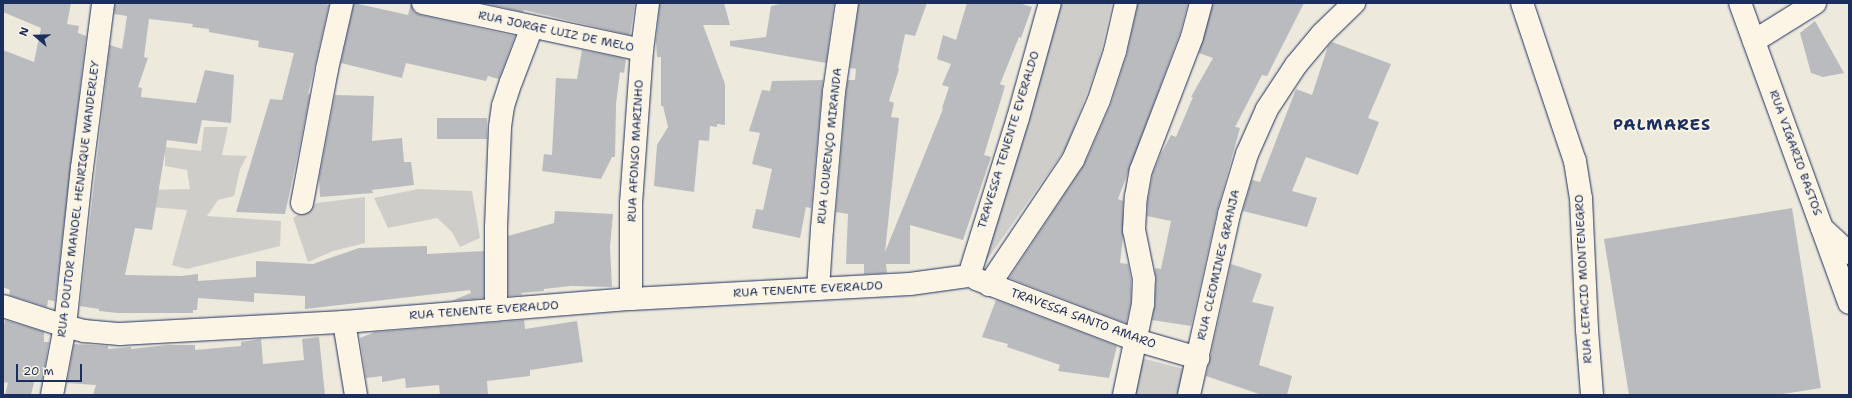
<!DOCTYPE html>
<meta charset="utf-8">
<style>
body{margin:0}
#map{position:relative;width:1852px;height:398px;overflow:hidden;background:#eee9dd;font-family:"Shantell Sans",sans-serif}
div>[style]{position:absolute}
[style*='--x']{left:calc(var(--x)*1px);top:calc(var(--y)*1px);width:calc(var(--w)*1px);rotate:calc(var(--a)*1deg)}
.green>*{inset:0;background:#cfcdca}
.building>*{inset:0;background:#babbbe}
.roads{filter:drop-shadow(0 0 1px #1b2f5e) drop-shadow(0 0 1px #1b2f5e)}
.minor>*{height:22px;margin:-11px;padding:0 11px;transform-origin:11px;border-radius:11px;background:#fcf5e5}
.major>*{height:22px;margin:-11px;padding:0 11px;transform-origin:11px;border-radius:11px;background:#fcf5e5}
span{translate:-50% -50%;white-space:nowrap;text-align:center;line-height:1.15;-webkit-text-stroke:3.5px #fcf5e5;paint-order:stroke}
.street-label{font-size:12px;color:#1b2f5e}
.district-label{font-size:16px;color:#1b2f5e;font-weight:700;letter-spacing:1px}
.frame{position:absolute;inset:0;border:4px solid #1b2f5e;pointer-events:none}
.north{position:absolute;left:16px;top:16px;width:40px;height:40px;-webkit-text-stroke:3px #fcf5e5;paint-order:stroke;rotate:290deg;font-size:11px;font-weight:700;line-height:16px;text-align:center;color:#1b2f5e}
.north::after{content:'';display:block;margin:auto;width:14px;height:18px;background:#1b2f5e;clip-path:polygon(50% 0,100% 100%,50% 72%,0 100%)}
.scale{position:absolute;left:16px;top:364px;width:66px;height:18px;box-sizing:border-box;border:2px solid #1b2f5e;border-top:0;padding-left:5px;font-size:12px;line-height:14px;white-space:nowrap;color:#1b2f5e;-webkit-text-stroke:3px #fcf5e5;paint-order:stroke}
</style>
<div id="map">
<div class="green">
<i style="clip-path:polygon(1060px 3px,1112px 3px,1098px 64px,1066px 148px,984px 264px)"></i>
<i style="clip-path:polygon(204px 127px,228px 127px,222px 155px,247px 156px,240px 169px,234px 196px,218px 200px,207px 216px,281px 221px,280px 246px,187px 269px,172px 265px,187px 210px,139px 206px,140px 190px,190px 189px,187px 170px,165px 166px,165px 147px,201px 151px)"></i>
<i style="clip-path:polygon(418px 189px,472px 191px,480px 238px,460px 247px,452px 232px,437px 218px,388px 228px,374px 198px)"></i>
<i style="clip-path:polygon(365px 197px,365px 243px,333px 251px,308px 262px,293px 218px,317px 203px)"></i>
<i style="clip-path:polygon(1141px 358px,1188px 370px,1182px 395px,1132px 395px)"></i>
</div>
<div class="building">
<i style="clip-path:polygon(3px 3px,71px 3px,67px 24px,79px 26px,78px 33px,86px 36px,55px 301px,48px 300px,47px 307px,9px 295px,10px 290px,3px 287px,3px 50px,34px 62px,41px 28px,3px 12px)"></i>
<i style="clip-path:polygon(115px 3px,322px 3px,329px 5px,308px 94px,310px 94px,299px 149px,285px 214px,236px 212px,270px 99px,282px 100px,294px 53px,258px 47px,259px 41px,209px 32px,209px 29px,192px 27px,193px 24px,149px 19px,144px 57px,148px 58px,138px 87px,142px 88px,141px 97px,196px 103px,205px 70px,234px 75px,231px 123px,202px 120px,197px 144px,167px 140px,152px 230px,135px 228px,125px 275px,181px 276px,198px 274px,198px 281px,256px 277px,256px 261px,313px 264px,359px 248px,427px 246px,427px 254px,484px 251px,484px 298px,451px 301px,471px 293px,470px 290px,305px 309px,305px 296px,254px 293px,254px 302px,198px 298px,197px 310px,193px 310px,193px 313px,118px 313px,99px 311px,99px 309px,80px 306px,110px 45px,122px 49px,127px 16px,114px 14px)"></i>
<i style="clip-path:polygon(354px 3px,408px 15px,411px 3px,414px 12px,420px 15px,515px 36px,499px 79px,488px 76px,486px 81px,406px 63px,402px 78px,341px 63px)"></i>
<i style="clip-path:polygon(483px 3px,635px 3px,630px 35px,524px 10px,523px 12px)"></i>
<i style="clip-path:polygon(660px 3px,724px 3px,730px 25px,703px 25px,725px 84px,725px 125px,717px 124px,717px 127px,710px 126px,709px 141px,699px 140px,694px 192px,654px 186px,657px 145px,668px 127px,663px 106px,661px 106px,661px 57px,657px 57px,656px 41px)"></i>
<i style="clip-path:polygon(785px 3px,834px 3px,826px 63px,730px 46px,730px 41px,766px 37px,771px 6px)"></i>
<i style="clip-path:polygon(859px 3px,927px 3px,915px 36px,905px 34px,898px 68px,899px 69px,889px 101px,894px 103px,891px 117px,899px 118px,885px 252px,943px 109px,942px 108px,949px 87px,942px 85px,951px 64px,937px 59px,943px 35px,956px 40px,967px 3px,1019px 3px,1032px 7px,1021px 38px,1019px 37px,1000px 84px,1005px 86px,984px 155px,991px 157px,963px 240px,910px 225px,910px 264px,886px 264px,887px 273px,864px 274px,864px 264px,846px 264px,848px 214px,836px 212px,846px 93px,848px 80px,855px 80px,856px 69px,850px 68px)"></i>
<i style="clip-path:polygon(1138px 3px,1188px 3px,1180px 33px,1118px 199px,1123px 201px,1123px 237px,1120px 263px,1128px 264px,1131px 280px,1131px 302px,1126px 323px,1009px 278px,1084px 165px,1111px 104px,1127px 54px)"></i>
<i style="clip-path:polygon(1213px 3px,1304px 3px,1267px 76px,1262px 75px,1235px 127px,1240px 128px,1217px 211px,1191px 326px,1152px 320px,1155px 304px,1156px 279px,1155px 268px,1161px 269px,1171px 221px,1147px 216px,1148px 199px,1153px 173px,1161px 154px,1171px 135px,1176px 137px,1193px 97px,1191px 97px,1213px 58px,1199px 53px)"></i>
<i style="clip-path:polygon(1815px 21px,1844px 73px,1823px 77px,1811px 73px,1800px 33px)"></i>
<i style="clip-path:polygon(1332px 42px,1391px 64px,1368px 118px,1379px 122px,1358px 175px,1306px 157px,1292px 191px,1317px 198px,1307px 227px,1243px 211px,1252px 180px,1260px 182px,1296px 89px,1312px 95px,1328px 46px)"></i>
<i style="clip-path:polygon(582px 50px,626px 59px,624px 73px,620px 72px,616px 104px,615px 157px,612px 157px,601px 179px,542px 171px,544px 154px,552px 155px,556px 78px,577px 79px)"></i>
<i style="clip-path:polygon(823px 80px,811px 208px,806px 207px,800px 238px,752px 228px,756px 209px,763px 210px,772px 169px,752px 164px,760px 133px,749px 131px,762px 90px,770px 91px,772px 81px)"></i>
<i style="clip-path:polygon(335px 95px,374px 96px,372px 141px,402px 138px,404px 162px,411px 162px,414px 185px,372px 190px,373px 193px,320px 197px,319px 179px)"></i>
<i style="clip-path:polygon(437px 118px,487px 118px,487px 139px,437px 139px)"></i>
<i style="clip-path:polygon(1792px 208px,1821px 388px,1777px 395px,1629px 395px,1604px 239px)"></i>
<i style="clip-path:polygon(555px 211px,613px 214px,610px 247px,612px 287px,571px 286px,544px 289px,544px 291px,521px 293px,522px 295px,508px 296px,508px 236px,554px 223px)"></i>
<i style="clip-path:polygon(1231px 264px,1262px 274px,1252px 302px,1274px 307px,1259px 365px,1292px 376px,1287px 395px,1262px 395px,1206px 376px)"></i>
<i style="clip-path:polygon(996px 300px,1117px 346px,1109px 378px,1058px 371px,1060px 365px,1007px 347px,1008px 344px,982px 337px)"></i>
<i style="clip-path:polygon(5px 320px,44px 332px,44px 342px,49px 342px,42px 382px,34px 382px,31px 395px,5px 395px,8px 383px,3px 382px,3px 330px)"></i>
<i style="clip-path:polygon(524px 320px,525px 329px,577px 321px,583px 362px,530px 370px,530px 376px,487px 381px,488px 395px,440px 395px,439px 385px,406px 388px,405px 378px,382px 382px,382px 376px,366px 378px,360px 338px,375px 332px)"></i>
<i style="clip-path:polygon(319px 337px,325px 395px,93px 395px,96px 385px,67px 383px,74px 344px,108px 346px,108px 349px,131px 347px,131px 349px,167px 345px,195px 345px,195px 350px,241px 346px,241px 342px,261px 339px,263px 364px,304px 360px,302px 339px)"></i>
</div>
<div class="roads">
<div class="minor">
<i style="--x:423;--y:3;--w:224;--a:12.1"></i>
<i style="--x:1522;--y:3;--w:167;--a:71.5"></i>
<i style="--x:1575;--y:161;--w:37;--a:81"></i>
<i style="--x:1581;--y:198;--w:132;--a:87.4"></i>
<i style="--x:1587;--y:330;--w:65;--a:85.6"></i>
<i style="--x:1754;--y:41;--w:72;--a:-31.9"></i>
<i style="--x:302;--y:203;--w:136;--a:-79.4"></i>
<i style="--x:327;--y:69;--w:68;--a:-77.2"></i>
<i style="--x:1822;--y:228;--w:37;--a:43"></i>
<i style="--x:969;--y:276;--w:165;--a:-72.8"></i>
<i style="--x:1018;--y:118;--w:119;--a:-74.5"></i>
<i style="--x:976;--y:279;--w:171;--a:20.9"></i>
<i style="--x:1136;--y:340;--w:65;--a:16.2"></i>
<i style="--x:989;--y:285;--w:151;--a:-56.1"></i>
<i style="--x:1073;--y:160;--w:65;--a:-66.6"></i>
<i style="--x:1099;--y:100;--w:52;--a:-71.9"></i>
<i style="--x:1115;--y:51;--w:49;--a:-77.1"></i>
<i style="--x:818;--y:289;--w:60;--a:-86.2"></i>
<i style="--x:822;--y:229;--w:138;--a:-85"></i>
<i style="--x:834;--y:92;--w:90;--a:-81.7"></i>
<i style="--x:631;--y:299;--w:96;--a:-90"></i>
<i style="--x:631;--y:203;--w:153;--a:-85.9"></i>
<i style="--x:642;--y:50;--w:47;--a:-82.7"></i>
<i style="--x:3;--y:306;--w:65;--a:17.9"></i>
<i style="--x:65;--y:326;--w:20;--a:15"></i>
<i style="--x:84;--y:331;--w:36;--a:5"></i>
<i style="--x:120;--y:334;--w:224;--a:-3.1"></i>
<i style="--x:344;--y:322;--w:288;--a:-4.6"></i>
<i style="--x:631;--y:299;--w:279;--a:-3.1"></i>
<i style="--x:910;--y:284;--w:60;--a:-7.7"></i>
<i style="--x:496;--y:309;--w:82;--a:-90"></i>
<i style="--x:496;--y:227;--w:100;--a:-87.7"></i>
<i style="--x:500;--y:127;--w:21;--a:-82"></i>
<i style="--x:503;--y:106;--w:25;--a:-72"></i>
<i style="--x:511;--y:82;--w:59;--a:-69.1"></i>
<i style="--x:344;--y:322;--w:74;--a:80.7"></i>
<i style="--x:52;--y:395;--w:70;--a:-79.3"></i>
<i style="--x:65;--y:326;--w:159;--a:-83.9"></i>
<i style="--x:82;--y:168;--w:166;--a:-82.7"></i>
<i style="--x:1124;--y:395;--w:93;--a:-78.2"></i>
<i style="--x:1143;--y:304;--w:25;--a:-88"></i>
<i style="--x:1144;--y:279;--w:50;--a:-101.5"></i>
<i style="--x:1134;--y:230;--w:33;--a:-87"></i>
<i style="--x:1136;--y:197;--w:27;--a:-80"></i>
<i style="--x:1141;--y:170;--w:142;--a:-69"></i>
<i style="--x:1192;--y:37;--w:35;--a:-75"></i>
<i style="--x:1189;--y:395;--w:185;--a:-77.5"></i>
<i style="--x:1229;--y:214;--w:63;--a:-73.3"></i>
<i style="--x:1247;--y:154;--w:49;--a:-66"></i>
<i style="--x:1267;--y:109;--w:53;--a:-56.6"></i>
<i style="--x:1296;--y:65;--w:40;--a:-50"></i>
<i style="--x:1322;--y:34;--w:45;--a:-44.1"></i>
</div>
<div class="major">
<i style="--x:1740;--y:3;--w:319;--a:70"></i>
</div>
</div>
<div class="street-label">
<span style="left:556px;top:32px;rotate:12deg">RUA JORGE LUIZ DE MELO</span>
<span style="left:1009px;top:140px;rotate:-73deg">TRAVESSA TENENTE EVERALDO</span>
<span style="left:830px;top:146px;rotate:-84deg">RUA LOURENÇO MIRANDA</span>
<span style="left:636px;top:151px;rotate:-87deg">RUA AFONSO MARINHO</span>
<span style="left:1795px;top:153px;rotate:70deg">RUA VIGARIO BASTOS</span>
<span style="left:79px;top:199px;rotate:-83deg">RUA DOUTOR MANOEL HENRIQUE WANDERLEY</span>
<span style="left:1219px;top:265px;rotate:-77deg">RUA CLEOMINES GRANJA</span>
<span style="left:1584px;top:279px;rotate:-93deg">RUA LETACIO MONTENEGRO</span>
<span style="left:808px;top:290px;rotate:-3deg">RUA TENENTE EVERALDO</span>
<span style="left:484px;top:311px;rotate:-4deg">RUA TENENTE EVERALDO</span>
<span style="left:1083px;top:319px;rotate:20deg">TRAVESSA SANTO AMARO</span>
</div>
<div class="district-label">
<span style="left:1662px;top:125px">PALMARES</span>
</div>
<div class="frame"></div>
<div class="north">N</div>
<div class="scale">20 m</div>
</div>
